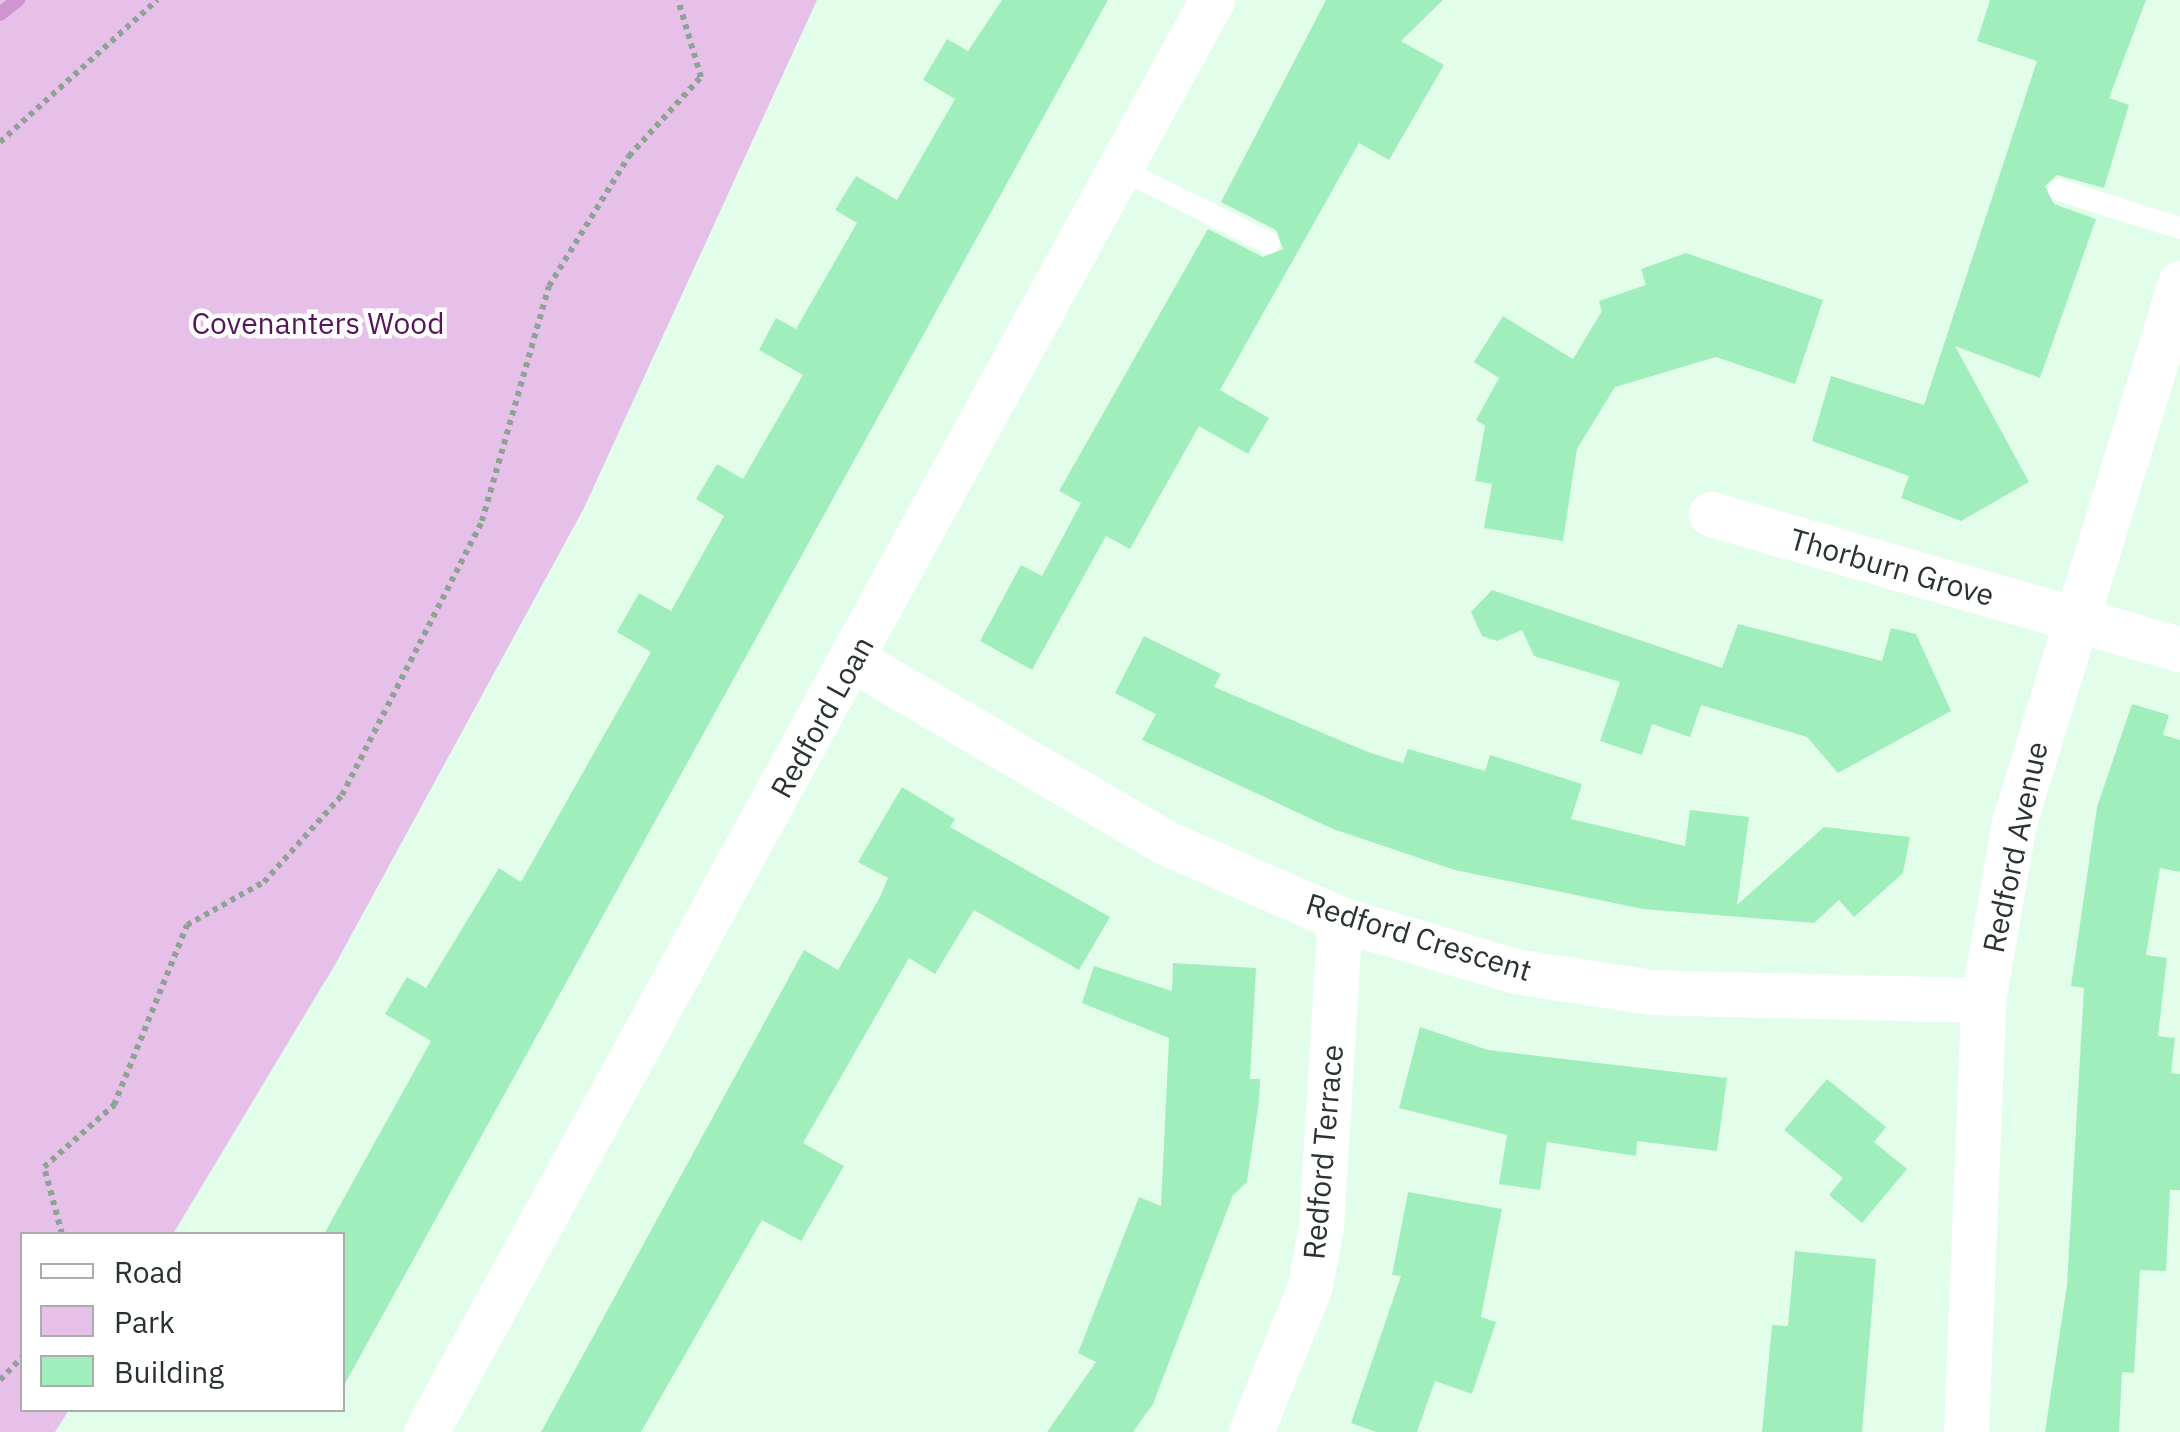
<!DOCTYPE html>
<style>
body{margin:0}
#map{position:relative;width:2180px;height:1432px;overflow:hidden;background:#e2feeb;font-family:"IBM Plex Sans",sans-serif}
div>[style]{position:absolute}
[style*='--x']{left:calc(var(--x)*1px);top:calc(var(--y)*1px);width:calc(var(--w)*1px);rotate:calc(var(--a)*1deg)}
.green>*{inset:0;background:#e7c0ea}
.stream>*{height:14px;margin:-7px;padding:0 7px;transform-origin:7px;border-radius:7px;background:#cd96d1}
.building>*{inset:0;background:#a1eebd}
.path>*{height:6px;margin-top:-3px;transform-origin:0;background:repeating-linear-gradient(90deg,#8fa395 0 5px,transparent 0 10px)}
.lane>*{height:22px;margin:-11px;padding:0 11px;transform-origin:11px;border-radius:11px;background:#fff}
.street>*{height:45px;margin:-22.5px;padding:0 22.5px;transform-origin:22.5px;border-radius:22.5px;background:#fff}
span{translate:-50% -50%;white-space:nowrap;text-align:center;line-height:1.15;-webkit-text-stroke:9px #fff;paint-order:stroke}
.park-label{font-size:30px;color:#57155d}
.street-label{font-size:30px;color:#2a342d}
.legend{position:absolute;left:20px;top:1232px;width:325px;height:180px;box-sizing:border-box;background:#fff;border:2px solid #aaaeab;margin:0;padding:12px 18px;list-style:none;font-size:30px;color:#2a342d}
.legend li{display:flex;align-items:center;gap:20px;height:50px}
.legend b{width:50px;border:2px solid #aaaeab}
</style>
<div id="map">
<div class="green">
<i style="clip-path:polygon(0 0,817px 0,584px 508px,336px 963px,173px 1234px,22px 1234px,22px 1410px,69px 1410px,55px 1432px,0 1432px)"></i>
</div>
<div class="stream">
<i style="--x:0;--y:14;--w:23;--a:-38"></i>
</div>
<div class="building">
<i style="clip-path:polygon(1002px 0,1108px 0,342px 1389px,342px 1234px,324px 1234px,431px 1041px,385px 1014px,407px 977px,426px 988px,499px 868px,521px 882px,651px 652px,617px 632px,639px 593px,671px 611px,724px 516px,696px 499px,717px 464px,743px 479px,803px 375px,759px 350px,776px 318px,796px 329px,857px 223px,835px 210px,856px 176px,897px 200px,955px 99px,923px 80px,947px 39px,968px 51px)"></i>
<i style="clip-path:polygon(1326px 0,1443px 0,1401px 41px,1444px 65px,1389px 160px,1359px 143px,1220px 390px,1269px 418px,1248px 454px,1199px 426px,1130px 549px,1106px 536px,1032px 670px,980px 641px,1021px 565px,1042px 576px,1081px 503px,1059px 491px,1208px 229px,1263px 257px,1283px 249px,1276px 230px,1221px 202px)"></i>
<i style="clip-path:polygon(1990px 0,2146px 0,2109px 98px,2129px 105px,2104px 188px,2057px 175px,2045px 186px,2054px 204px,2096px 219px,2040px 378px,1955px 346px,2029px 482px,1961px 521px,1901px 498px,1909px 476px,1812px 441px,1831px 376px,1924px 405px,2037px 61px,1977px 41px)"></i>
<i style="clip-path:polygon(1686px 253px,1823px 300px,1795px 384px,1716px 357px,1615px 387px,1577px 449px,1563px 541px,1484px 528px,1492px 484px,1475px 481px,1485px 426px,1476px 420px,1499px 378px,1474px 362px,1503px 316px,1573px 359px,1602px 311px,1599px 301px,1646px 285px,1641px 269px)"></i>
<i style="clip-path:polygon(1492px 590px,1722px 668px,1738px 624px,1882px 661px,1891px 628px,1916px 634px,1951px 711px,1838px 773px,1807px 737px,1701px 705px,1690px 737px,1652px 724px,1642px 755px,1600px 741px,1620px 682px,1534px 656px,1522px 630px,1497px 641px,1482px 636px,1471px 612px)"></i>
<i style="clip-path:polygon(1144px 636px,1221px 674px,1214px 687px,1368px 752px,1403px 763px,1408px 749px,1485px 771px,1490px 755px,1582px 784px,1571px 819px,1685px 846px,1690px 810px,1749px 817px,1737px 905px,1824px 827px,1910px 837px,1903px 873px,1854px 917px,1839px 900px,1814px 923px,1643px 909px,1455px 870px,1333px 829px,1142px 740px,1156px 714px,1115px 693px)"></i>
<i style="clip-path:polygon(2132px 704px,2169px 715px,2163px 735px,2180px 740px,2180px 872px,2160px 868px,2146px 955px,2167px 958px,2158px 1036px,2175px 1038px,2171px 1073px,2180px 1074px,2180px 1190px,2170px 1190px,2166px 1271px,2140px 1270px,2134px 1373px,2122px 1372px,2119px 1432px,2045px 1432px,2067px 1285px,2084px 988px,2071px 986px,2097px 807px)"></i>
<i style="clip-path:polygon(902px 787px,955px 819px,950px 827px,1110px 917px,1079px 970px,974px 910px,935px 974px,909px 958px,803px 1143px,844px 1166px,801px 1241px,762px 1220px,641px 1432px,541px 1432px,804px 950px,838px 970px,880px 897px,888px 878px,858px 862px)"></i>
<i style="clip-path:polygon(1173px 963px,1256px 968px,1250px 1079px,1260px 1079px,1259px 1101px,1247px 1182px,1233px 1195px,1153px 1404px,1133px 1432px,1047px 1432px,1096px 1362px,1078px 1353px,1139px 1197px,1161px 1206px,1169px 1038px,1082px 1003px,1094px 966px,1172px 991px)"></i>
<i style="clip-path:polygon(1420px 1027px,1488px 1050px,1727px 1078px,1717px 1151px,1637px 1141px,1636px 1156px,1547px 1142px,1540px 1190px,1499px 1184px,1507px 1135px,1399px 1108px)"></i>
<i style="clip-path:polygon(1827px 1079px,1886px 1127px,1874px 1142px,1907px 1169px,1862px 1223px,1829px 1195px,1843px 1178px,1784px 1130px)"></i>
<i style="clip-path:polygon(1408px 1192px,1502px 1209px,1481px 1317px,1496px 1322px,1472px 1394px,1435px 1381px,1417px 1432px,1376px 1432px,1351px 1423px,1401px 1276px,1392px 1275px)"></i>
<i style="clip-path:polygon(1795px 1251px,1876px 1259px,1862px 1432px,1762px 1432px,1772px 1325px,1788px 1326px)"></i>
</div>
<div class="path">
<i style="--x:0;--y:142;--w:212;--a:-42.1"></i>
<i style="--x:62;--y:1234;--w:69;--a:-105"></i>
<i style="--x:44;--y:1167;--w:94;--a:-41.5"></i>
<i style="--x:114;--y:1105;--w:194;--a:-67.9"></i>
<i style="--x:187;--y:925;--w:88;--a:-29.2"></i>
<i style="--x:264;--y:882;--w:117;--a:-48.1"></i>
<i style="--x:342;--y:795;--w:308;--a:-62.9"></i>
<i style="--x:482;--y:521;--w:244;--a:-74.1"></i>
<i style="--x:549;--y:286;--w:153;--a:-58.4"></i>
<i style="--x:629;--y:156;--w:107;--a:-47.7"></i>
<i style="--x:701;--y:77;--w:80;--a:-106.6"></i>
<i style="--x:0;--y:1380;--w:32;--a:-46"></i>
</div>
<div class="lane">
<i style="--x:1120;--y:169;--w:166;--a:26.4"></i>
<i style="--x:2059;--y:190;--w:127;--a:17.4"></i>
</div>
<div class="street">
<i style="--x:1711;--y:514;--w:488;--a:16.1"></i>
<i style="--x:854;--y:660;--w:359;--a:30.4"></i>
<i style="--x:1164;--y:842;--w:192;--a:23.6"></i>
<i style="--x:1340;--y:919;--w:184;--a:16.5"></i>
<i style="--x:1516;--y:971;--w:136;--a:8.9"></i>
<i style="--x:1650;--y:992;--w:333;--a:1.4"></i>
<i style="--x:426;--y:1432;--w:1634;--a:-61.24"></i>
<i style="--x:1251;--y:1432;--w:157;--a:-68"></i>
<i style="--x:1310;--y:1286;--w:61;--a:-79.6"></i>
<i style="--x:1321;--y:1226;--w:308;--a:-86.5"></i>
<i style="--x:1966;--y:1432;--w:432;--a:-87.7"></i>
<i style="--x:1983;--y:1000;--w:180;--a:-80.1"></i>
<i style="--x:2014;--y:823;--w:565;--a:-72.91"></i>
</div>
<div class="park-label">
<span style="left:318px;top:323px">Covenanters Wood</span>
</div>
<div class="street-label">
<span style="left:1892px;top:567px;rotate:16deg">Thorburn Grove</span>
<span style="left:822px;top:717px;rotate:-61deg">Redford Loan</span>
<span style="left:2015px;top:847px;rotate:-78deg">Redford Avenue</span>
<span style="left:1419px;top:937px;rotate:17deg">Redford Crescent</span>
<span style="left:1323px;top:1152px;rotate:-85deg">Redford Terrace</span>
</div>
<ul class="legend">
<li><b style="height:12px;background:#fff"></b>Road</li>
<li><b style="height:28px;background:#e7c0ea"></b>Park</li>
<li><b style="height:28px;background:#a1eebd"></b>Building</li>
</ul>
</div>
